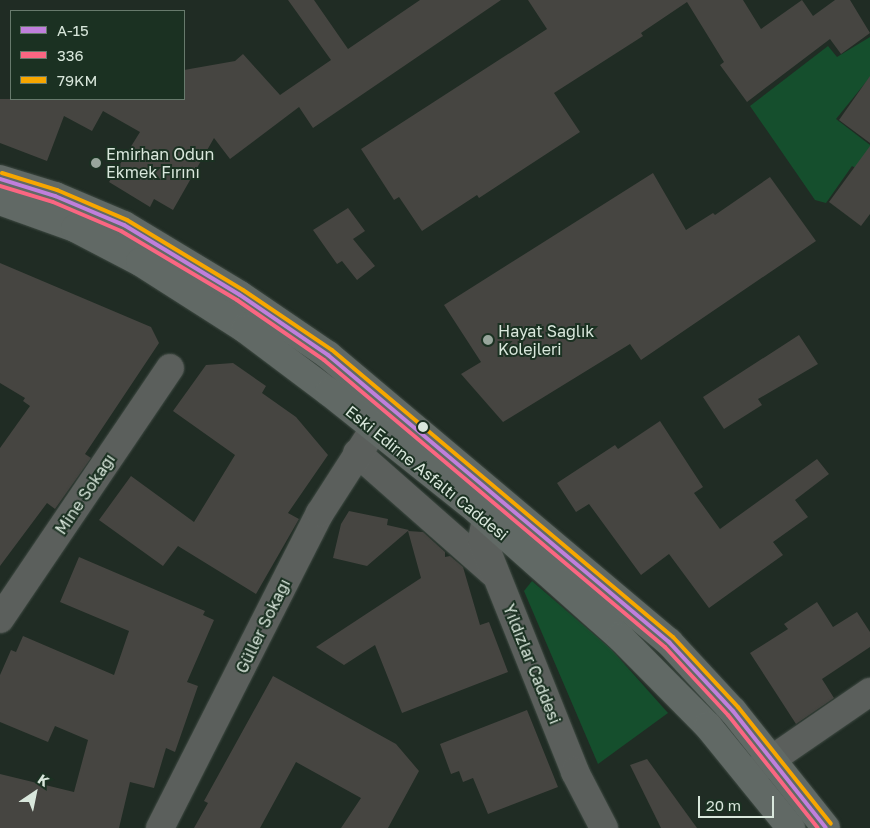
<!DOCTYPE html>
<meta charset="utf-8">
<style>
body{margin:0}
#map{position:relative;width:870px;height:828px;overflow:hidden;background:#202c24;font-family:"Golos Text",sans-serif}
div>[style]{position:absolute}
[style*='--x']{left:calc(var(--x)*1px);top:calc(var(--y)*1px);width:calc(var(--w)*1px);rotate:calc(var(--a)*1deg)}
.green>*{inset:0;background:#154f2d}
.building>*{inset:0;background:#464541}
.roads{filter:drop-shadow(0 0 1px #3e4942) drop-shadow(0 0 1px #3e4942)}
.minor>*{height:28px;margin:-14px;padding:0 14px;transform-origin:14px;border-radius:14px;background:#5b5f5c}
.major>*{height:28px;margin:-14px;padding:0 14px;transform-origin:14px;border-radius:14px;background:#616965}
.bus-1>*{height:4px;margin:-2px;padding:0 2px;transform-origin:2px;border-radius:2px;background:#c07fdc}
.bus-2>*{height:4px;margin:-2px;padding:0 2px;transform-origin:2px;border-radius:2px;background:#fa6682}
.bus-3>*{height:4px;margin:-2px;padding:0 2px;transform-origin:2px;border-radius:2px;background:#f7a600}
.dots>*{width:14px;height:14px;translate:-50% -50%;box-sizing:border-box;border:2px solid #1b3122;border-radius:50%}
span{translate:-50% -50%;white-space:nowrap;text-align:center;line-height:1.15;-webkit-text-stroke:4px #1b3122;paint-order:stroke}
.poi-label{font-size:16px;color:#d9e7dc}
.left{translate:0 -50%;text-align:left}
.street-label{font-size:16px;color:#d9e7dc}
.legend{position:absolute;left:10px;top:10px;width:175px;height:90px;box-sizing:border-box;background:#1b3122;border:1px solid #677a6c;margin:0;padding:6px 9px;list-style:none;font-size:15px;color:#d9e7dc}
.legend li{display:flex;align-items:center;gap:10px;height:25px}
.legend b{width:25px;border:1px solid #677a6c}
.north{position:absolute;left:10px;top:768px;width:50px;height:50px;-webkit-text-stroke:4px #1b3122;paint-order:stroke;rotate:34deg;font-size:14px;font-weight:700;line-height:20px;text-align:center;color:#d9e7dc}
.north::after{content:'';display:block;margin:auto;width:18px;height:22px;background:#d9e7dc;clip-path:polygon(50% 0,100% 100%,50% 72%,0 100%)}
.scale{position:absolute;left:698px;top:796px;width:76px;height:22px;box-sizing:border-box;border:2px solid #d9e7dc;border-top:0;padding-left:6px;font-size:15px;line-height:18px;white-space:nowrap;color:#d9e7dc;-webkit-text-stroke:4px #1b3122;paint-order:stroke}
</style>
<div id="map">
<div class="green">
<i style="clip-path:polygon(870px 37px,870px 77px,836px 119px,870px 145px,870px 176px,852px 166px,826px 203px,815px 200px,750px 106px,828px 46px,837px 57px)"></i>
<i style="clip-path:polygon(532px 581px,611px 649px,668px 713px,598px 764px,524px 591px)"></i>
</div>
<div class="building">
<i style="clip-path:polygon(288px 0,314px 0,348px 49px,420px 0,501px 0,313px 128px,299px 107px,230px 159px,214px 138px,173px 210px,154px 199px,150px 207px,109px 182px,140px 132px,103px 111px,92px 131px,64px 116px,47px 161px,0 143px,0 99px,184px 99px,184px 70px,235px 61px,243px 54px,280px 95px,331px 60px)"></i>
<i style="clip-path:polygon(528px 0,743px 0,761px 29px,802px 0,813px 16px,835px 0,850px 0,870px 33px,841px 54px,830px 39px,747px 102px,720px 65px,724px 62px,687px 2px,641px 33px,643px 36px,554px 93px,580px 132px,479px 198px,477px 195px,422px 231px,399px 197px,394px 200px,361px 149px,547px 29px)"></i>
<i style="clip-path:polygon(870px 76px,870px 143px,839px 120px)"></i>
<i style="clip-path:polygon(870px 146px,870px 214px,861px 226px,829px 202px)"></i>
<i style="clip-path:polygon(653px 173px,686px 230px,713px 213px,715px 215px,770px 177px,816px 241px,641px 360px,630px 344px,503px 422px,461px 374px,481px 362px,444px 305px)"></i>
<i style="clip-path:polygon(348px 208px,365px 231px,353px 239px,375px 266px,357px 280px,342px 261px,337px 264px,313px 230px)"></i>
<i style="clip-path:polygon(0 263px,151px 327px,159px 343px,85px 454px,91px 458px,55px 509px,47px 503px,0 566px,0 448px,30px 406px,23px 401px,25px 398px,0 383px)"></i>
<i style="clip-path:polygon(799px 335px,818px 364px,758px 399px,762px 405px,724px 429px,703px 397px)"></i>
<i style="clip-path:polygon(233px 363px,266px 386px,262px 393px,296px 417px,328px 455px,288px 513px,299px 519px,256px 594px,178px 546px,163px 566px,99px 520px,131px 476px,194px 522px,235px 455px,173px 411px,206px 365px)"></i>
<i style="clip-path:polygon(660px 421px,703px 487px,694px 493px,720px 529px,817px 459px,829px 474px,795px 500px,808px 517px,773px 542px,783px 555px,709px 608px,669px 554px,641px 575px,589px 504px,576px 512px,557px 483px,615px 445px,618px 449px)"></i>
<i style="clip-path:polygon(349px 511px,388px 519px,387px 525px,409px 530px,367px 566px,333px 558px,341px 524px)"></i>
<i style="clip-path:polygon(408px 531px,423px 532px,445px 552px,445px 557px,450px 556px,463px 567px,480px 625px,489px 622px,508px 672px,402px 713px,375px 645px,344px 665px,316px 647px,421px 578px)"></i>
<i style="clip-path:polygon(79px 557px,205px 611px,203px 615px,214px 620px,187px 682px,198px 686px,175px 752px,166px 748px,154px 788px,130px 782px,119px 828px,0 828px,0 774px,74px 792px,88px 740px,55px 726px,48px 742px,0 722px,0 675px,11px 650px,16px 652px,23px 636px,114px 675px,129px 631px,60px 602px)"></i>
<i style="clip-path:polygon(817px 602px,833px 627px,857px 612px,870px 632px,870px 647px,822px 679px,834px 698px,796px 724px,750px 653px,788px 629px,784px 624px)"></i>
<i style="clip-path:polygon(273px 676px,396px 744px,419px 771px,388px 828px,341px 828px,361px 798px,296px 762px,260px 828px,194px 828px,208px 803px,204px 801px)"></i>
<i style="clip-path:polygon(527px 710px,558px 787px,488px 814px,473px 778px,463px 782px,459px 771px,451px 774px,440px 744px)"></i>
<i style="clip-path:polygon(647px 759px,697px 828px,661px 828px,630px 765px)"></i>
</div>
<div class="roads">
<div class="minor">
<i style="--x:357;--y:453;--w:181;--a:41.4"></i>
<i style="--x:501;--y:503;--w:22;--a:133"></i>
<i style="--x:486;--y:519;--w:20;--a:101"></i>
<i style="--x:482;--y:539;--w:251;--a:68.2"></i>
<i style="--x:575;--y:772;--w:63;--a:62.6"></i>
<i style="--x:0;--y:619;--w:303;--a:-55.9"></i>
<i style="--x:752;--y:773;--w:143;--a:-34.5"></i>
<i style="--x:160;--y:828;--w:353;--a:-63.1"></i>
<i style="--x:320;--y:513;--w:100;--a:-57.3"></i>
</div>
<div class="major">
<i style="--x:0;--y:179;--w:58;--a:17.2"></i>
<i style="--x:55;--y:196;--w:75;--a:22.8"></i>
<i style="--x:124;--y:225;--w:135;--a:31.1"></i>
<i style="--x:240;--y:295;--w:107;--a:34.3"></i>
<i style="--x:328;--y:355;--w:446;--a:40.1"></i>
<i style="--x:669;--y:642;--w:94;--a:47.2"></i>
<i style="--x:733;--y:711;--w:149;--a:51.5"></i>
<i style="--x:0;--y:201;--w:80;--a:19.8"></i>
<i style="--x:75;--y:228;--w:73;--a:27.6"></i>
<i style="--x:140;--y:262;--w:125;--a:32.5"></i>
<i style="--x:245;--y:329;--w:105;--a:36.9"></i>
<i style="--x:329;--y:392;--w:191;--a:38.6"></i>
<i style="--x:478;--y:511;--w:190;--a:41.6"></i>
<i style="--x:620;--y:637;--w:125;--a:45.3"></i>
<i style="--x:708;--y:726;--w:132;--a:50.9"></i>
</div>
</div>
<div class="bus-1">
<i style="--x:0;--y:179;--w:58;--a:17.2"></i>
<i style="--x:55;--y:196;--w:75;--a:22.8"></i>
<i style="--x:124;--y:225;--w:135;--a:31.1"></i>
<i style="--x:240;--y:295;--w:107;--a:34.3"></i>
<i style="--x:328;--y:355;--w:446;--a:40.1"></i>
<i style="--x:669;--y:642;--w:94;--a:47.2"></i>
<i style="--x:733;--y:711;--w:149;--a:51.5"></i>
</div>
<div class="bus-2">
<i style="--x:0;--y:186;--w:55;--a:16.8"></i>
<i style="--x:53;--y:202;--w:74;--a:23.1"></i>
<i style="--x:121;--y:231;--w:135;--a:30.7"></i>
<i style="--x:237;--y:300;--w:106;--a:34.6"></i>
<i style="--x:324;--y:360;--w:446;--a:40.1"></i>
<i style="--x:665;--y:647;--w:93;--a:47.2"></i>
<i style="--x:728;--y:715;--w:144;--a:51.5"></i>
</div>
<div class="bus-3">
<i style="--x:2;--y:173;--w:58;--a:17.2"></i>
<i style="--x:57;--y:190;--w:76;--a:23.2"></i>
<i style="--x:127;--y:220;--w:135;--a:31.1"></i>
<i style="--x:243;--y:290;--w:107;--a:34"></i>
<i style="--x:332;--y:350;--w:446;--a:40.1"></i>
<i style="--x:673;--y:637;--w:96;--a:47.1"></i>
<i style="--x:738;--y:707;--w:149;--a:51.5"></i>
</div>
<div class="dots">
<i style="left:96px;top:163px;background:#98a69c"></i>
<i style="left:488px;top:340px;background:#98a69c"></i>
<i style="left:423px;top:427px;background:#d9e7dc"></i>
</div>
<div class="poi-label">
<span class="left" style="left:106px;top:163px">Emirhan Odun<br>Ekmek Fırını</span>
<span class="left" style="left:498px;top:340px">Hayat Sağlık<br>Kolejleri</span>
</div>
<div class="street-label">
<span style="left:427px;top:473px;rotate:39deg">Eski Edirne Asfaltı Caddesi</span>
<span style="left:85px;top:494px;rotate:-56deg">Mine Sokağı</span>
<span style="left:263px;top:626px;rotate:-64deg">Güller Sokağı</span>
<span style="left:532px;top:664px;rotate:68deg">Yıldızlar Caddesi</span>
</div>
<ul class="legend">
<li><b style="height:6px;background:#c07fdc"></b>A-15</li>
<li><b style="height:6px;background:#fa6682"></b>336</li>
<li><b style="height:6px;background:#f7a600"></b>79KM</li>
</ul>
<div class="north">K</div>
<div class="scale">20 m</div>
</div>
